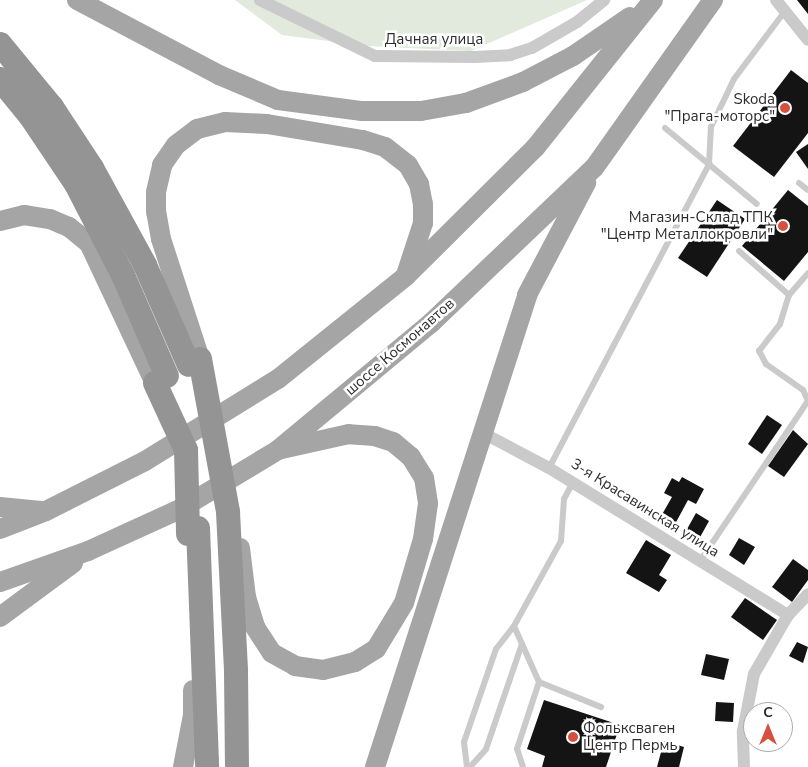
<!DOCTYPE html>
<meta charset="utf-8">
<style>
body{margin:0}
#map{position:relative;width:808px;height:767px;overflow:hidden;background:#fff;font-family:"Nunito Sans",sans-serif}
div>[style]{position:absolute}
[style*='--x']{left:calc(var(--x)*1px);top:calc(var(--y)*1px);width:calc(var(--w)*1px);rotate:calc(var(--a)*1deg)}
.green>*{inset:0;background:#e1eadc}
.building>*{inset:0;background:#141414}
.lane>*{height:6px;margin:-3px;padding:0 3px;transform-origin:3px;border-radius:3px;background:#cacaca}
.street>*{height:12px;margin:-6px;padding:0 6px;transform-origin:6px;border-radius:6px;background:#cacaca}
.primary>*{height:20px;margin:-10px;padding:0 10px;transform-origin:10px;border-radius:10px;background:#a5a5a5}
.highway>*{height:24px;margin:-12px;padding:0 12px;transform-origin:12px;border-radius:12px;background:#949494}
.highway-bridge>*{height:24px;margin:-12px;padding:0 12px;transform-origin:12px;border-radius:12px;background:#949494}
.dots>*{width:14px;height:14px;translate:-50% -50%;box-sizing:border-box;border:2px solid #fff;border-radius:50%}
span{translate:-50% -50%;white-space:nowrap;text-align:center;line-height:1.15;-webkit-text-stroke:5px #fff;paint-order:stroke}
.street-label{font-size:15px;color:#2d2d2d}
.poi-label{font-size:15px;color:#2d2d2d}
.right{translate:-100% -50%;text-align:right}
.left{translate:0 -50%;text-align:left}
.north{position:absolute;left:743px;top:702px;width:50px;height:50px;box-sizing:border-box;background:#fff;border:1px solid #ababab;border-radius:50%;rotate:0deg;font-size:14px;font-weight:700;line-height:20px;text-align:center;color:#2d2d2d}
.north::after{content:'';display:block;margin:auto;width:18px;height:22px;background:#d5503e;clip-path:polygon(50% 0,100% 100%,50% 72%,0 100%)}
</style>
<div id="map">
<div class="green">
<i style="clip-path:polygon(235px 0,587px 0,471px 51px,368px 46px,282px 35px)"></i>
</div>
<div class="building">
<i style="clip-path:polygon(797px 0,808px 0,808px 14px)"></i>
<i style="clip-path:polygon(791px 70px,808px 83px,808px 133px,774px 177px,733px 146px)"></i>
<i style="clip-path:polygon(808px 144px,808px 169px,796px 152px)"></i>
<i style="clip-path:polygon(788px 190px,808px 206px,808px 252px,784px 281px,742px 246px)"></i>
<i style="clip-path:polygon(717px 200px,745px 219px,707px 277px,678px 258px)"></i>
<i style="clip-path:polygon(767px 415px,782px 425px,762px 454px,748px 444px)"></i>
<i style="clip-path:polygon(793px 430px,808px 444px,784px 477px,768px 466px)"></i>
<i style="clip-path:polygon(682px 477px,704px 489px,696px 504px,688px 500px,674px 526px,660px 518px,672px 497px,664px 493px,672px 478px,679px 482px)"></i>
<i style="clip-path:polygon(696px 513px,709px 521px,699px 539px,686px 531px)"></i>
<i style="clip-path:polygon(739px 538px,755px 547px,744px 565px,729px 555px)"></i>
<i style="clip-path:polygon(646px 540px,671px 555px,659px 575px,667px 580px,659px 592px,626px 573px)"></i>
<i style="clip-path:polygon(793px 559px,808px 570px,808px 580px,792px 602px,772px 587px)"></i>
<i style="clip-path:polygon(745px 598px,777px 620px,763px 640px,731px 617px)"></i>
<i style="clip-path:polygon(797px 642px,808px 647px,803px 663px,789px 656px)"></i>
<i style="clip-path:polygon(706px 654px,729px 659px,724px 680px,701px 675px)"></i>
<i style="clip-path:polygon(544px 700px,620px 725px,606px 767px,542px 767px,545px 756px,527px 749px)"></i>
<i style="clip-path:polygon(716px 702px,734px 703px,733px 722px,715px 721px)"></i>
<i style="clip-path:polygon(664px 741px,684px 747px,679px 767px,657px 767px)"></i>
<i style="clip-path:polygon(753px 742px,783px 742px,783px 747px,753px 746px)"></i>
</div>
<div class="lane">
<i style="--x:665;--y:128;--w:119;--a:39.6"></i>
<i style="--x:799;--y:183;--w:11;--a:38"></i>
<i style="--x:739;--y:251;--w:67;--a:41.3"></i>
<i style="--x:549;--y:468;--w:344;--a:-62.2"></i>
<i style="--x:709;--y:164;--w:37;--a:-87"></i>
<i style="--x:711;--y:127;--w:53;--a:-64.4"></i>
<i style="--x:734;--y:79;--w:85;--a:-53.1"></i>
<i style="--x:700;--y:561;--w:193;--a:-56"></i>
<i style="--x:808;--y:401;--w:12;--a:-114"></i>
<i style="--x:803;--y:390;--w:45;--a:-144.9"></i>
<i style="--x:766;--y:364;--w:15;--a:-118"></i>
<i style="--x:759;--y:351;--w:34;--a:-52"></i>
<i style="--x:780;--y:324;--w:30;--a:-73"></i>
<i style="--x:789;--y:295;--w:29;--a:-49"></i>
<i style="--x:539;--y:682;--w:67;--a:22"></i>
<i style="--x:467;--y:767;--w:25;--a:-97"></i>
<i style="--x:464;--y:742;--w:98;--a:-71"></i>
<i style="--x:496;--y:649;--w:29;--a:-52"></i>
<i style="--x:470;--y:767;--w:24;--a:-48"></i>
<i style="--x:486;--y:749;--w:111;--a:-71.1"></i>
<i style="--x:523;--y:767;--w:19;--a:-108"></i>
<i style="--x:517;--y:749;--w:71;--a:-71.8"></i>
<i style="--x:539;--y:682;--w:61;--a:-114.1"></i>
<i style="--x:514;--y:626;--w:97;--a:-61.1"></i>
<i style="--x:561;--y:541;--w:42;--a:-85.9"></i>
<i style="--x:564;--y:499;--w:19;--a:-62"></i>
</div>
<div class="street">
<i style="--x:260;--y:0;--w:128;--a:26"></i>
<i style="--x:375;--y:56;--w:100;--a:0.6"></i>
<i style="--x:475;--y:57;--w:35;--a:-3"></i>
<i style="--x:510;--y:55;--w:23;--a:-18"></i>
<i style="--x:532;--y:48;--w:52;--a:-30"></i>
<i style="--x:577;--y:22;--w:35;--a:-39"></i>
<i style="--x:776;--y:0;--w:51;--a:51.3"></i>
<i style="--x:483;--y:433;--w:75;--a:27.9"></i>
<i style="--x:549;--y:468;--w:281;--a:31.6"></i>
<i style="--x:744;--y:767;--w:36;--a:-92"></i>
<i style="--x:743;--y:731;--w:58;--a:-79.1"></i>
<i style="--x:754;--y:674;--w:68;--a:-60"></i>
<i style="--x:788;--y:615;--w:29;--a:-46"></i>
</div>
<div class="primary">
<i style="--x:77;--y:0;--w:161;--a:27.8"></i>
<i style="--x:219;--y:75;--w:64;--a:23"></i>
<i style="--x:278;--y:100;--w:85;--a:7.5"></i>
<i style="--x:362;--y:111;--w:59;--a:0"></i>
<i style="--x:421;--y:111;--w:46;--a:-10.1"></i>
<i style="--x:466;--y:103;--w:61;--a:-20.2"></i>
<i style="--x:523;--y:82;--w:56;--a:-27.5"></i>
<i style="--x:573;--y:56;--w:69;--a:-34.4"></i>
<i style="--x:0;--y:221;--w:25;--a:-14"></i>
<i style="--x:24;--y:215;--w:26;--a:9"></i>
<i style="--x:50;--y:219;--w:21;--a:23"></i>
<i style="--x:69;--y:227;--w:26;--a:39"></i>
<i style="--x:89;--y:243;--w:155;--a:64.8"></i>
<i style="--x:200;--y:359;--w:126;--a:-108"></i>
<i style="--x:161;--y:239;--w:27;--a:-100"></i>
<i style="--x:156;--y:212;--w:20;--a:-90"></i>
<i style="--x:156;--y:192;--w:28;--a:-77"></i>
<i style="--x:162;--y:165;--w:24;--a:-55"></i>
<i style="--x:176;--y:145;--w:26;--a:-37"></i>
<i style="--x:197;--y:129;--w:29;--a:-14"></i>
<i style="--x:225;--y:122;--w:42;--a:2.7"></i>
<i style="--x:267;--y:124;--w:97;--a:9.5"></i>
<i style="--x:363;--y:140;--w:23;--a:18"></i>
<i style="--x:385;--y:147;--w:29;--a:38"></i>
<i style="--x:408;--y:165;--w:22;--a:60"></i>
<i style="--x:419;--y:184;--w:20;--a:79"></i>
<i style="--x:423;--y:204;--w:19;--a:90"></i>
<i style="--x:423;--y:223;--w:52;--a:108.1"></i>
<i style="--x:0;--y:507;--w:41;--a:5.6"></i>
<i style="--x:0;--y:529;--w:49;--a:-21.4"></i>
<i style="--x:46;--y:511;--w:111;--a:-26.8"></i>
<i style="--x:145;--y:461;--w:156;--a:-31.7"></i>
<i style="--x:278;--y:379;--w:164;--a:-38.8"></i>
<i style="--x:406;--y:276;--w:182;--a:-44.8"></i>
<i style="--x:535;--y:148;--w:189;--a:-51.4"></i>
<i style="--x:240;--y:548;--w:49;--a:83"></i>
<i style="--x:246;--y:597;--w:31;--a:73"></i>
<i style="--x:255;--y:627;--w:31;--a:57"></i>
<i style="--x:272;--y:653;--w:26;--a:29"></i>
<i style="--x:295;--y:666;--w:28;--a:8"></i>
<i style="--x:323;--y:670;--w:33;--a:-14"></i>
<i style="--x:355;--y:662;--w:25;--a:-32"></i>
<i style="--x:376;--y:649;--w:54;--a:-58.7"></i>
<i style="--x:404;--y:603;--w:67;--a:-73.5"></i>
<i style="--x:423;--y:539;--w:36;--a:-82"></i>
<i style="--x:428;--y:503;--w:25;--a:-99"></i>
<i style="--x:424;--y:478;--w:25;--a:-122"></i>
<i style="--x:411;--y:457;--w:23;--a:-140"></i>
<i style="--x:393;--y:442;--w:19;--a:-162"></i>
<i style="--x:375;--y:436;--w:26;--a:-176"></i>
<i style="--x:349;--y:434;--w:69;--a:167.4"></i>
<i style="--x:0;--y:582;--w:93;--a:-19.4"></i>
<i style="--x:88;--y:551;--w:101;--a:-24.5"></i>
<i style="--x:180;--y:509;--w:114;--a:-31"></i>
<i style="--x:278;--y:450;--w:199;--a:-39.7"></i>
<i style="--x:431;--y:323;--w:225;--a:-43.6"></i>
<i style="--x:594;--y:168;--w:206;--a:-54.7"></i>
<i style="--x:0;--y:617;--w:91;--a:-36.5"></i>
<i style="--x:183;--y:767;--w:53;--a:-79.1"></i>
<i style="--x:193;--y:715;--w:25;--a:-90"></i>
<i style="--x:375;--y:767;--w:496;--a:-72.1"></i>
<i style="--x:527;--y:295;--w:127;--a:-62.2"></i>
</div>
<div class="highway">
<i style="--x:0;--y:44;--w:82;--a:50.5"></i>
<i style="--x:52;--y:107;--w:73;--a:56.7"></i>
<i style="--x:92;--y:168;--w:111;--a:61.3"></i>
<i style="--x:145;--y:265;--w:109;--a:66.3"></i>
<i style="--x:0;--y:79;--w:49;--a:50.8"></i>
<i style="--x:31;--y:117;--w:81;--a:56.1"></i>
<i style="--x:76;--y:184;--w:102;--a:62.7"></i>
<i style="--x:123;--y:275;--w:110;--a:66.5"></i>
<i style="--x:228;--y:512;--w:160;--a:87.1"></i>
<i style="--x:236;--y:672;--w:95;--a:89.4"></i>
<i style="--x:198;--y:528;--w:239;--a:87.8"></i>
</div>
<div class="highway-bridge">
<i style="--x:200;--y:359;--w:156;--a:79.6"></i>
<i style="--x:155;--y:383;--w:74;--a:65.2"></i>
<i style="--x:186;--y:450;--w:84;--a:88.6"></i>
</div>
<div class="dots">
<i style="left:785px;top:108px;background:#d5503e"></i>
<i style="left:783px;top:226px;background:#d5503e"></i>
<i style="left:573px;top:737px;background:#d5503e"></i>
</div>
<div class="street-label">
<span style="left:434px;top:40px">Дачная улица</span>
<span style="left:400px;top:347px;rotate:-41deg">шоссе Космонавтов</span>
<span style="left:645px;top:508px;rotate:32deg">3-я Красавинская улица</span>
</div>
<div class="poi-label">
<span class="right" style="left:775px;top:108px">Skoda<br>"Прага-моторс"</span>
<span class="right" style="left:773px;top:226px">Магазин-Склад ТПК<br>"Центр Металлокровли"</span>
<span class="left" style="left:583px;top:737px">Фольксваген<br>Центр Пермь</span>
</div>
<div class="north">С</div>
</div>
